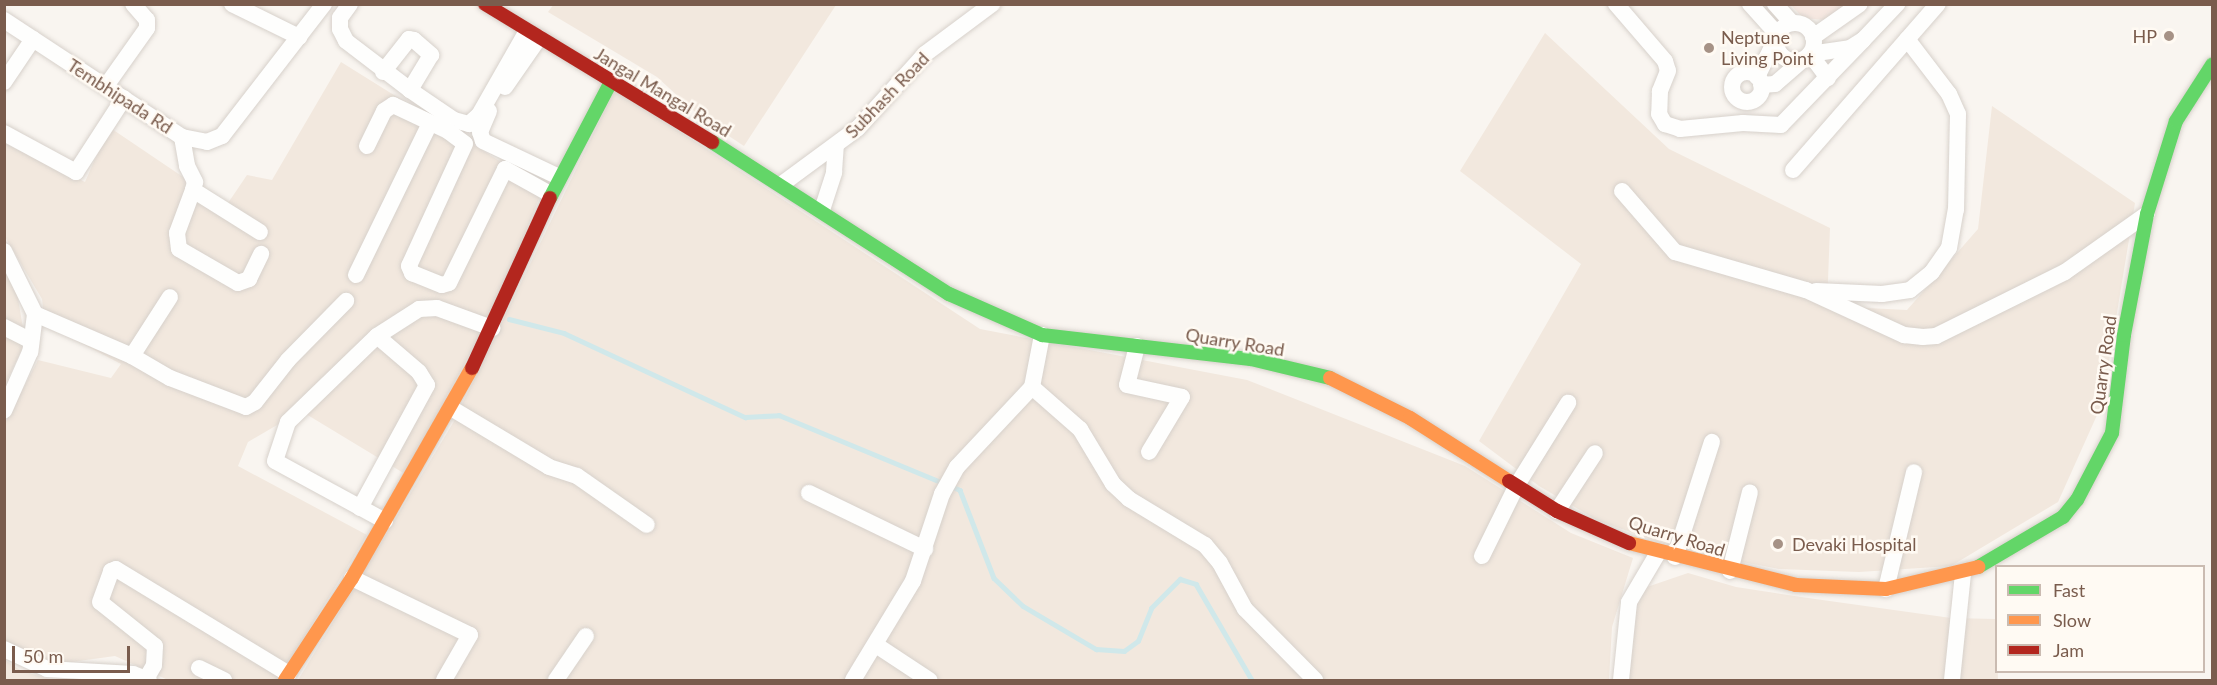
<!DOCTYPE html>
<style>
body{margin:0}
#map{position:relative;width:2217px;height:685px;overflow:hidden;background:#f9f5f0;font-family:Lato,sans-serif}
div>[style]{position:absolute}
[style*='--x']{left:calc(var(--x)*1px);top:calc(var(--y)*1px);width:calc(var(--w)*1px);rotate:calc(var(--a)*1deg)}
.residential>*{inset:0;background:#f2e8de}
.commercial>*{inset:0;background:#f6e8e1}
.stream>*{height:4.5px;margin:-2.25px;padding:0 2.25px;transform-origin:2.25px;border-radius:2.25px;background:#d0e8ea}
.roads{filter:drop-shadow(0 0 2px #d7d1cb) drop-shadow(0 0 2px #d7d1cb)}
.street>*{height:16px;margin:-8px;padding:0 8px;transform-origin:8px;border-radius:8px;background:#fefefd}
.street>.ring{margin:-8px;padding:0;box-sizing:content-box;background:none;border:16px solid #fefefd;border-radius:50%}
.fast>*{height:14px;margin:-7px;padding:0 7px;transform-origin:7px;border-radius:7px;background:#63d668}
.slow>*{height:14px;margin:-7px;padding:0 7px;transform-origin:7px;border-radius:7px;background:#ff974d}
.jam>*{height:14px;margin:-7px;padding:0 7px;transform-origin:7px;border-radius:7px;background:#b3261e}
.dots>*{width:16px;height:16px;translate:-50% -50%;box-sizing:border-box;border:3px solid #fffaf3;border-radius:50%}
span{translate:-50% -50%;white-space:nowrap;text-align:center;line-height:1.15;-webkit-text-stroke:5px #fffaf3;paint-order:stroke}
.poi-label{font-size:18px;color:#7a5c4d}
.right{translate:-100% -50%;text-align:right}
.left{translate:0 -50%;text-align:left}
.street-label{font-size:18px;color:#7a5c4d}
.frame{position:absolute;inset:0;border:6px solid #7a5c4d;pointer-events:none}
.legend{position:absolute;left:1995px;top:565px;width:210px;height:108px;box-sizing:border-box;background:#fffaf3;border:2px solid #cabbb1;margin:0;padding:8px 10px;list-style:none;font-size:18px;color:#7a5c4d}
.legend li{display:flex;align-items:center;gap:12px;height:30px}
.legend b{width:30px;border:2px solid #cabbb1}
.scale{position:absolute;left:12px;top:646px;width:118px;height:27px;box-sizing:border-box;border:3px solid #7a5c4d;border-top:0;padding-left:8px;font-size:18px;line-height:21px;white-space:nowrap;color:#7a5c4d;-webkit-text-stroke:4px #fffaf3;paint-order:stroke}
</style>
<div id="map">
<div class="residential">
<i style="clip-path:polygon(554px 4px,836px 4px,836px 5px,744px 146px,703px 119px,657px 77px,548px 12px)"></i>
<i style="clip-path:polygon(1545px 33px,1669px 149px,1830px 228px,1827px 306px,1907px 310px,1978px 229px,1992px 106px,2135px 203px,2102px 404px,2058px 502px,1951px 566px,1859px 572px,1779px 569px,1680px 550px,1597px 520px,1539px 486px,1479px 441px,1581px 264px,1460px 171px)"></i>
<i style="clip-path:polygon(341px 62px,543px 188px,499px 300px,405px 474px,301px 411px,248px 442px,238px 466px,367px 535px,278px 680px,168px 680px,115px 656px,64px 663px,30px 657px,5px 641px,5px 423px,38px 360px,111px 378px,121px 364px,45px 324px,42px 299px,5px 237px,4px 143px,85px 182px,109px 127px,226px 206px,247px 175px,272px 180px)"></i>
<i style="clip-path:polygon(615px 89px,980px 329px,1247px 380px,1465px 466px,1571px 533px,1633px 558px,1612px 627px,1609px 680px,298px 680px,453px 423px)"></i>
<i style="clip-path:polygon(4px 268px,17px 293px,23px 328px,22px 349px,5px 385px)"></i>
<i style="clip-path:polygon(1688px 573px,1736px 587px,1801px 597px,1951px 618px,1996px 619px,1998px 680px,1626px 680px,1637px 602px,1647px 587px)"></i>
<i style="clip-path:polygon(5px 660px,20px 670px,52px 680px,5px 680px)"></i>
</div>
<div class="commercial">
<i style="clip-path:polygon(1791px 5px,1851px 5px,1834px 21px,1803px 18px)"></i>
</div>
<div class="stream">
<i style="--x:509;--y:319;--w:57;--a:14.3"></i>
<i style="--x:564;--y:333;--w:200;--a:24.9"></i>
<i style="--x:745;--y:417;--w:34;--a:-3"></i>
<i style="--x:779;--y:415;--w:178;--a:22.5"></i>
<i style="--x:951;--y:486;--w:10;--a:24"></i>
<i style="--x:960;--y:490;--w:94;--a:68.9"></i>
<i style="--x:994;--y:578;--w:40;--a:44"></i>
<i style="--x:1023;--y:606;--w:85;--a:30.5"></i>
<i style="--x:1096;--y:649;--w:28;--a:4"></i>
<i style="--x:1124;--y:651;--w:17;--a:-36"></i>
<i style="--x:1138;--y:641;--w:35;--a:-68"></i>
<i style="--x:1151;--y:608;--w:41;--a:-45"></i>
<i style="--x:1180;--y:579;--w:17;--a:17"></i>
<i style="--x:1196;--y:584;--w:111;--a:59.7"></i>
</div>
<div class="roads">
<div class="street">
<i style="--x:232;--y:4;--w:75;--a:26.2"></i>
<i style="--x:350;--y:4;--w:17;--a:126"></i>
<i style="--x:340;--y:18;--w:11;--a:90"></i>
<i style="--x:340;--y:29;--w:13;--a:63"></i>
<i style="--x:346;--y:41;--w:81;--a:37.4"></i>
<i style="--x:410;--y:90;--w:53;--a:34.3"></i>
<i style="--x:454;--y:120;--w:16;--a:15"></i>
<i style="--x:469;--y:124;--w:13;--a:-42"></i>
<i style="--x:479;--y:115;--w:97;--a:-60.3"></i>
<i style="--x:1616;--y:4;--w:75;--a:49.3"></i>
<i style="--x:1665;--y:61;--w:10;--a:73"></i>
<i style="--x:1668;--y:71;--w:22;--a:112"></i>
<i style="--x:1660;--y:91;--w:23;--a:92"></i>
<i style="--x:1659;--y:114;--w:12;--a:59"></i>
<i style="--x:1665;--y:124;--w:16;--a:18"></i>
<i style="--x:1680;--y:129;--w:63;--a:-5.4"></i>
<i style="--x:1743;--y:123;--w:38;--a:3"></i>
<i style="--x:1781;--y:125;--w:118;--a:-46"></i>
<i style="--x:1750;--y:4;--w:42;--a:47.9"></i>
<i style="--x:1778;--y:35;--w:47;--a:116.6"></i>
<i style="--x:1775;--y:4;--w:25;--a:48"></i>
<i style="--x:4;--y:20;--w:213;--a:33.3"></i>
<i style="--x:182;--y:137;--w:25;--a:11"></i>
<i style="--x:207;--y:142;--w:16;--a:-22"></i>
<i style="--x:222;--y:136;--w:167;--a:-52.3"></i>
<i class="ring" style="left:1776px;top:23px;width:22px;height:22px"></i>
<i style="--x:1813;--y:37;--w:57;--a:-35.1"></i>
<i style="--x:383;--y:72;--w:42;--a:-51.8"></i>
<i style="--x:409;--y:39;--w:5;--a:11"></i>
<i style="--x:414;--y:40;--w:23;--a:41"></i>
<i style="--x:431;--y:55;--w:41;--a:121"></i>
<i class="ring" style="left:1732px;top:72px;width:14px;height:14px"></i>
<i style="--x:1828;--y:78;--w:30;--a:-127"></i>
<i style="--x:1810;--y:54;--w:40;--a:-8.5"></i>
<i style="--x:1850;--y:48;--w:15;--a:-32"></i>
<i style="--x:1863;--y:40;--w:50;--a:-46.6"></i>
<i style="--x:4;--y:82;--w:52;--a:-56"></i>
<i style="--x:1761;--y:85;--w:14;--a:-4"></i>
<i style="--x:1775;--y:84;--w:37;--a:-41"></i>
<i style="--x:106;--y:86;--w:71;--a:-54.7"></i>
<i style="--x:147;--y:28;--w:8;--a:-90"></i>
<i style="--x:147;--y:20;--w:21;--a:-131"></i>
<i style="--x:505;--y:87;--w:60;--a:-55.2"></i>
<i style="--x:489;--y:111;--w:23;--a:113"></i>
<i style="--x:480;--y:132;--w:9;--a:72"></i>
<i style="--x:483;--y:141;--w:84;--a:25.3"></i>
<i style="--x:4;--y:133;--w:82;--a:28.4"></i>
<i style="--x:76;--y:172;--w:88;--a:-57"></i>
<i style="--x:182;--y:137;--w:29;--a:80"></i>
<i style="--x:187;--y:166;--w:18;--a:63"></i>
<i style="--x:195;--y:182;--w:8;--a:104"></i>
<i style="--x:193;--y:190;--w:79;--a:32.1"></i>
<i style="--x:367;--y:146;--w:39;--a:-64"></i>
<i style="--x:384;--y:111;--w:11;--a:-34"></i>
<i style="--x:393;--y:105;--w:61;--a:25.3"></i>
<i style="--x:448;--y:131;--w:21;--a:37"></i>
<i style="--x:465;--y:144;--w:134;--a:114.7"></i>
<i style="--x:409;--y:266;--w:8;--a:67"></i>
<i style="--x:412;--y:273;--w:32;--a:22"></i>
<i style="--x:442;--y:285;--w:7;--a:-16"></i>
<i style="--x:449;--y:283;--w:127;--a:-63.8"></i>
<i style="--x:505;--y:169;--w:51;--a:29.1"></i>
<i style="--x:1793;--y:170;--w:220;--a:-48.9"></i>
<i style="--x:782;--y:184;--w:94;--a:-36.4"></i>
<i style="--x:858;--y:128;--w:100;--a:-47.8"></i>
<i style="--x:925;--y:54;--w:84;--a:-36.7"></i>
<i style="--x:193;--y:190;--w:46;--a:110.4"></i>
<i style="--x:177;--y:233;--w:16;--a:83"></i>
<i style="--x:179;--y:249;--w:68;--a:30"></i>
<i style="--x:238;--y:283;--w:12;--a:-20"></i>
<i style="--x:249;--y:279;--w:28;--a:-64"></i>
<i style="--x:1622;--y:191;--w:81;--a:49"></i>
<i style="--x:1675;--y:252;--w:136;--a:16.2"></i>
<i style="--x:1806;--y:290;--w:108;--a:24.7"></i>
<i style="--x:1904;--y:335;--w:19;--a:6"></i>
<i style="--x:1923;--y:337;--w:13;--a:-4"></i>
<i style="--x:1936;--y:336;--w:144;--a:-26.4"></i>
<i style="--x:2065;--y:272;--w:100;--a:-35.3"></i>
<i style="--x:822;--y:210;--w:40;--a:-72"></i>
<i style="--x:834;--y:172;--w:26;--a:-86"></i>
<i style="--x:4;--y:251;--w:70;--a:63.8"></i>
<i style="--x:35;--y:314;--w:38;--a:97"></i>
<i style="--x:30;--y:352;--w:64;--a:113.8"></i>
<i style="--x:356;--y:275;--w:169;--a:-64"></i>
<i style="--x:1816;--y:291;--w:66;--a:2.6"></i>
<i style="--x:1882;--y:294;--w:28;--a:-8"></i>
<i style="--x:1910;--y:290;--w:28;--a:-39"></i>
<i style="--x:1932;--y:272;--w:29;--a:-55"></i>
<i style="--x:1949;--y:248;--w:39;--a:-80"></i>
<i style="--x:1956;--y:210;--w:96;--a:-88.8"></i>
<i style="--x:1958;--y:114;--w:22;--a:-114"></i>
<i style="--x:1949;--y:94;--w:69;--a:-127.4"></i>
<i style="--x:35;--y:314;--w:106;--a:23.4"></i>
<i style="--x:132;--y:356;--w:70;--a:-57.2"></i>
<i style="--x:4;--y:327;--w:30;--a:27"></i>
<i style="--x:1137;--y:346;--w:40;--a:104.4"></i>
<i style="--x:1127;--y:385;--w:56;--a:12.3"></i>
<i style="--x:1182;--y:397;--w:64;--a:121"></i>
<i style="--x:132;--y:356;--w:44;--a:30.1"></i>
<i style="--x:170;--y:378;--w:81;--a:20.9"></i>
<i style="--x:246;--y:407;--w:10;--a:-29"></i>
<i style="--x:255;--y:402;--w:53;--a:-51.8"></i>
<i style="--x:288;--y:360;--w:83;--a:-45.5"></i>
<i style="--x:1032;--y:387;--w:64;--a:41.2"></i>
<i style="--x:1080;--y:429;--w:64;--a:59"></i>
<i style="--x:1113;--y:484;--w:22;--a:43"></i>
<i style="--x:1129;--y:499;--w:89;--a:31.2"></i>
<i style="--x:1205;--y:545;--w:23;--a:50"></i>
<i style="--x:1220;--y:563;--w:52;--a:61.5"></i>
<i style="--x:1245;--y:609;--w:100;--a:45.4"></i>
<i style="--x:451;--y:408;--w:114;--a:31"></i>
<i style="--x:549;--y:467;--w:29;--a:18"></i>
<i style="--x:577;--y:476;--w:85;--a:35"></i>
<i style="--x:809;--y:493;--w:129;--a:25.8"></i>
<i style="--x:360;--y:508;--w:140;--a:-61.4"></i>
<i style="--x:427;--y:385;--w:15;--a:-122"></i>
<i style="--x:419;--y:372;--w:55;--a:-139.4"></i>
<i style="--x:1557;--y:511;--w:69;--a:-56.8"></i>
<i style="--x:385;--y:521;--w:125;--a:-151.4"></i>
<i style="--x:275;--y:461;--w:41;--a:-71.6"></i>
<i style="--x:288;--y:422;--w:124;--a:-44"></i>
<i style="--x:377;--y:336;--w:50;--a:-32.7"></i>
<i style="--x:419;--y:309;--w:18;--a:-3"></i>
<i style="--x:437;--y:308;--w:59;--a:20"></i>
<i style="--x:1482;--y:556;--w:79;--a:-63.8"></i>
<i style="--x:1517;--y:485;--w:97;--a:-58.1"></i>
<i style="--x:1675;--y:557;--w:121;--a:-72.2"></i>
<i style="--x:1730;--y:571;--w:81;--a:-75.8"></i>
<i style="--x:352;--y:578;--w:131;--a:25.8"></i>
<i style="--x:470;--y:635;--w:52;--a:120"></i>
<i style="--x:1886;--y:589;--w:120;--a:-76.5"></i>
<i style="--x:876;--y:645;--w:64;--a:33.4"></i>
<i style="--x:4;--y:649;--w:47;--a:24.9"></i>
<i style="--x:47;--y:669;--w:86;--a:3.3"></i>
<i style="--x:133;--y:674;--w:17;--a:21"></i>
<i style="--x:199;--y:668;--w:28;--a:26"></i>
<i style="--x:146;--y:679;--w:16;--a:-60"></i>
<i style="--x:154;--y:665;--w:19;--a:-87"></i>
<i style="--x:155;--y:646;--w:70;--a:-141.3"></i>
<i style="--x:100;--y:602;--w:33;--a:-70"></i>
<i style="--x:111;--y:571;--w:5;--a:-22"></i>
<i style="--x:116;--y:569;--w:202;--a:31.3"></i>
<i style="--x:556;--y:680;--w:53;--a:-55.7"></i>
<i style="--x:853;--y:680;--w:116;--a:-58.8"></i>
<i style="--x:913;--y:581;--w:92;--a:-71.6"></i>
<i style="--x:942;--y:494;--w:31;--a:-61"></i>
<i style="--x:957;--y:467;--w:110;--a:-46.8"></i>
<i style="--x:1032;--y:387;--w:53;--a:-79.1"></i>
<i style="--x:1621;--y:680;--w:78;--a:-84.1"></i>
<i style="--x:1629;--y:602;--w:57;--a:-59.4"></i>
<i style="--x:1952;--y:680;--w:107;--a:-84.1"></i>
</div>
<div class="fast">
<i style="--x:712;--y:142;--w:282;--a:32.7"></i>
<i style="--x:949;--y:294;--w:102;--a:23.8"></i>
<i style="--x:1042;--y:335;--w:210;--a:6.6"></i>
<i style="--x:1251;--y:359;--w:81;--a:13.5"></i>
<i style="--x:550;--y:198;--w:131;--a:-62.3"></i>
<i style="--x:1978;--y:567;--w:99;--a:-30.5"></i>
<i style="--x:2063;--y:517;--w:22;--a:-51"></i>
<i style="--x:2077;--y:500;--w:76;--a:-62.4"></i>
<i style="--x:2112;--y:433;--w:99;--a:-83"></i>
<i style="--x:2124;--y:335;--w:123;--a:-79.2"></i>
<i style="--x:2147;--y:214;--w:97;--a:-72.7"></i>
<i style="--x:2176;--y:121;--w:67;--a:-57.3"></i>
</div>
<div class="slow">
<i style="--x:1330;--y:378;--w:89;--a:26.6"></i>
<i style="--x:1410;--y:418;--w:117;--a:32.5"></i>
<i style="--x:1629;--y:543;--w:172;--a:14.1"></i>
<i style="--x:1796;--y:585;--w:90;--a:2.5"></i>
<i style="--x:1886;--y:589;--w:95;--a:-13.4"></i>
<i style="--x:285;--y:680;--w:122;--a:-56.7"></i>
<i style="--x:352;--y:578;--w:242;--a:-60.3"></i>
</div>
<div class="jam">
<i style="--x:485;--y:4;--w:266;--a:31.3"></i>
<i style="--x:472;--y:368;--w:187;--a:-65.4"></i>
<i style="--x:1509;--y:481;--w:57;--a:32"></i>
<i style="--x:1557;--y:511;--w:79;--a:24"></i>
</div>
</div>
<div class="dots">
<i style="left:2169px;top:36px;background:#a69286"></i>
<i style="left:1709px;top:48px;background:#a69286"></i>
<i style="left:1778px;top:544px;background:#a69286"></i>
</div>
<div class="poi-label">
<span class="right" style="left:2157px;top:36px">HP</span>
<span class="left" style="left:1721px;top:48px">Neptune<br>Living Point</span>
<span class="left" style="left:1792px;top:544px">Devaki Hospital</span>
</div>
<div class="street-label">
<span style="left:663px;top:92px;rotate:31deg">Jangal Mangal Road</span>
<span style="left:887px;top:95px;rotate:-46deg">Subhash Road</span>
<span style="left:120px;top:96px;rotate:33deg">Tembhipada Rd</span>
<span style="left:1235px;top:342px;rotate:9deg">Quarry Road</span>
<span style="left:2103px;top:365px;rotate:-82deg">Quarry Road</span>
<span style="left:1677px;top:536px;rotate:17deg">Quarry Road</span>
</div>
<div class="frame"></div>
<ul class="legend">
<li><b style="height:8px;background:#63d668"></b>Fast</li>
<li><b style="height:8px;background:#ff974d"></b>Slow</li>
<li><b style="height:8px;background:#b3261e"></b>Jam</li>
</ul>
<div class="scale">50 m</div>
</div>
